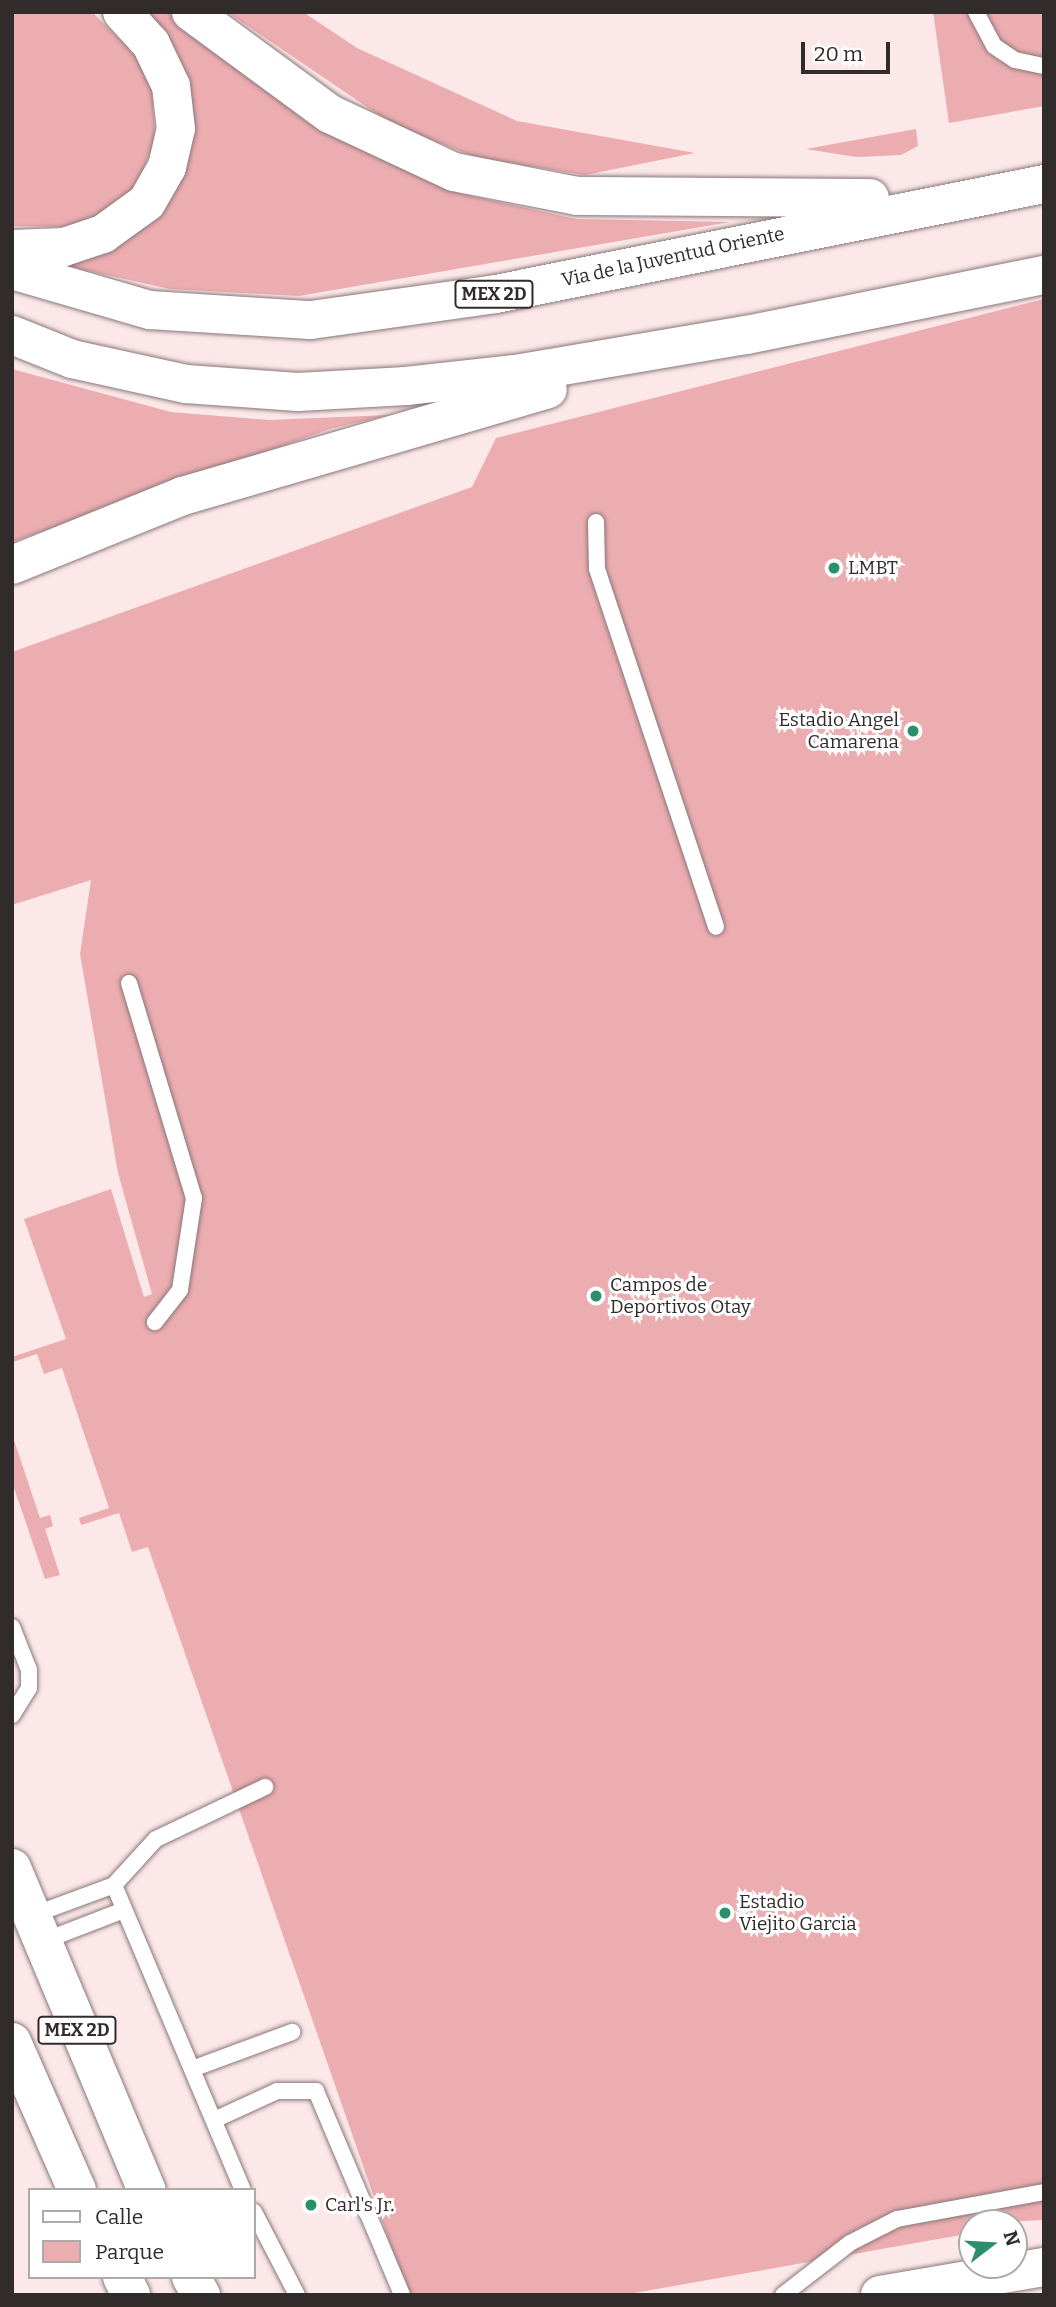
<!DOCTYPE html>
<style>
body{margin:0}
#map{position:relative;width:1056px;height:2307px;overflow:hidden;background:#fce8e9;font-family:Bitter,serif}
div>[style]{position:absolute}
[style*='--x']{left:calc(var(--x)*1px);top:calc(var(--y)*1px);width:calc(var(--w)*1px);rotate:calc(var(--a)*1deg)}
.green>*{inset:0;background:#ecadb1}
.roads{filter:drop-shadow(0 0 2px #8a7879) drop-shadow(0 0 2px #8a7879)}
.lane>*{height:16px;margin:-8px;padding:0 8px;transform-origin:8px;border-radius:8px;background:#fff}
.secondary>*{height:38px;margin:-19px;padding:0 19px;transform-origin:19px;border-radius:19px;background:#fff}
.highway>*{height:38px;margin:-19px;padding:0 19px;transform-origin:19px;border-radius:19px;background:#fff}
.dots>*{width:19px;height:19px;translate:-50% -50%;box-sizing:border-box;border:4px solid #fff;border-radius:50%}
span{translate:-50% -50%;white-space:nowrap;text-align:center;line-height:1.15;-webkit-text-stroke:6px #fff;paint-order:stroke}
.shield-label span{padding:2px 5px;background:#fff;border:2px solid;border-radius:5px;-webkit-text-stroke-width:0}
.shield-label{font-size:18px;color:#322b2b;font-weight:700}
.street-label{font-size:19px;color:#322b2b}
.poi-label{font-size:19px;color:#322b2b}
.left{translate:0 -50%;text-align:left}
.right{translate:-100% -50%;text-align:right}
.frame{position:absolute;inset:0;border:14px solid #322b2b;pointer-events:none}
.legend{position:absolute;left:28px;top:2188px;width:228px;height:91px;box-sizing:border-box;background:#fff;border:2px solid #adaaaa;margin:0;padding:9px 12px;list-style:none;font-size:21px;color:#322b2b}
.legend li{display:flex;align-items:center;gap:14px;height:35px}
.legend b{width:35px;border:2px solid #adaaaa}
.north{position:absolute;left:958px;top:2209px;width:70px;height:70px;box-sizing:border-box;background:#fff;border:2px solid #adaaaa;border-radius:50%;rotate:73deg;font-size:19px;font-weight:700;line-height:28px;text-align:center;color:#322b2b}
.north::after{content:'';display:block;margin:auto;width:24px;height:32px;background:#2b8f6a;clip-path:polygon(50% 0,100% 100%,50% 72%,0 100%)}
.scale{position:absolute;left:801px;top:42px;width:89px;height:32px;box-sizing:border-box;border:4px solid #322b2b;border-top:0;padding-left:9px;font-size:21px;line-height:24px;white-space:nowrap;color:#322b2b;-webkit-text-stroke:5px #fff;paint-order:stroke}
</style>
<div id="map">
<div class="green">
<i style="clip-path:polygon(12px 12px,92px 12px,141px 60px,152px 88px,155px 140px,138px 182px,124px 202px,78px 227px,12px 226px)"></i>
<i style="clip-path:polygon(143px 12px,172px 12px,341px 138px,458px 193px,576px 219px,730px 222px,299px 296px,170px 289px,62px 265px,175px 187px)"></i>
<i style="clip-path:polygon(227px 12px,303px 12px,357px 48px,517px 121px,695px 153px,585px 175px,475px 157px,392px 124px)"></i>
<i style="clip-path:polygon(933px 12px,1044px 12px,1044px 106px,949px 123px)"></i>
<i style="clip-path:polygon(916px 129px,918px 146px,901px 155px,856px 157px,806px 149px)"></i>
<i style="clip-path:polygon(1044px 299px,1044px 2220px,972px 2223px,972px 2233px,623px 2295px,408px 2295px,148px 1547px,132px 1552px,119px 1513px,81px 1525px,79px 1518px,109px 1508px,62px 1368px,44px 1374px,37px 1354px,13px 1362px,12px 1374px,12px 1357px,66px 1339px,24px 1219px,111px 1189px,144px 1297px,152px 1294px,118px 1173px,80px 954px,91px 880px,12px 905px,12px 652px,472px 487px,496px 438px)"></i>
<i style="clip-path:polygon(12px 369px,171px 412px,269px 420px,389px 415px,330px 429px,12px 542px)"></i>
<i style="clip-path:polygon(12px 1434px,40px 1518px,50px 1515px,53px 1526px,45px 1529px,60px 1575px,45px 1579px,12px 1482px)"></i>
</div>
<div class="roads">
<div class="lane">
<i style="--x:976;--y:12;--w:38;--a:62"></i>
<i style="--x:994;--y:46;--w:25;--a:34"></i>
<i style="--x:1015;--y:60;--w:30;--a:12"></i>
<i style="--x:596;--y:522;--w:47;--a:88.8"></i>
<i style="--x:597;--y:569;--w:377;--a:71.6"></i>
<i style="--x:129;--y:983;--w:225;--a:73.2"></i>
<i style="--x:194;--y:1198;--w:93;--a:98.7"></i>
<i style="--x:180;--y:1290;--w:41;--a:128"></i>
<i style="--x:12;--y:1627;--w:46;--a:68.4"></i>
<i style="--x:29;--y:1670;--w:18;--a:90"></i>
<i style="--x:29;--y:1688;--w:32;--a:122"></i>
<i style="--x:114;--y:1885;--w:331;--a:67.1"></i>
<i style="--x:33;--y:1915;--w:86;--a:-20.3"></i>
<i style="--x:114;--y:1885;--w:62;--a:-47.6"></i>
<i style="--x:156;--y:1839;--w:121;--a:-25.5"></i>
<i style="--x:41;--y:1942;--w:89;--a:-21.1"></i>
<i style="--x:192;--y:2069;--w:107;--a:-20.3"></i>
<i style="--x:214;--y:2120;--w:69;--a:-24.7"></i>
<i style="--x:277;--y:2091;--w:39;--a:0"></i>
<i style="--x:316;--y:2091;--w:221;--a:67.1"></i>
<i style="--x:254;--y:2212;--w:93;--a:62.6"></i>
<i style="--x:783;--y:2295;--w:85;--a:-37.8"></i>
<i style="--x:850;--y:2243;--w:53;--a:-27.1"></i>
<i style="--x:897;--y:2219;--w:149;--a:-10.4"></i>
</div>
<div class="secondary">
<i style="--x:880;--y:2295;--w:166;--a:-9.7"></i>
</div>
<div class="highway">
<i style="--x:191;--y:12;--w:172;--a:36.3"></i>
<i style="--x:330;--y:114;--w:137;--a:25.1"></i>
<i style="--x:454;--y:172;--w:125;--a:11"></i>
<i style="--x:577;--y:196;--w:293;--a:0.4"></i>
<i style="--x:12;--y:249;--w:52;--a:-2.2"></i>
<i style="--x:64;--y:247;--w:41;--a:-18.4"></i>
<i style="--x:103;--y:234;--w:54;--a:-36"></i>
<i style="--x:147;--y:202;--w:40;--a:-60.3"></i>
<i style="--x:167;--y:167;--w:39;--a:-77"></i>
<i style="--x:176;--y:129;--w:43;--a:-96.6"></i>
<i style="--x:171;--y:86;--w:47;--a:-115.5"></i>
<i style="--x:151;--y:44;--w:43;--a:-132.2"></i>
<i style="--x:12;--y:270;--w:144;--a:16.2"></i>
<i style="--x:150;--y:310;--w:161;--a:3.6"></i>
<i style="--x:311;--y:320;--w:187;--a:-8"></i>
<i style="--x:496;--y:294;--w:559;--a:-11.35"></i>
<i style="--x:12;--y:335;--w:65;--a:21.8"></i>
<i style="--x:72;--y:359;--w:117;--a:12.4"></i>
<i style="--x:186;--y:384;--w:112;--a:4.1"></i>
<i style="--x:298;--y:392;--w:108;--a:-3.2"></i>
<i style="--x:406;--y:386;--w:110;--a:-6.3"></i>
<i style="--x:515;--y:374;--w:234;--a:-9.6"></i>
<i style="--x:746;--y:335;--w:304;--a:-11.4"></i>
<i style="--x:12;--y:565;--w:184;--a:-22"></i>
<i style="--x:183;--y:496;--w:380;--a:-16.3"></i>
<i style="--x:12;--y:1868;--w:349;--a:67.3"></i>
<i style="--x:12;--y:2042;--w:162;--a:66.3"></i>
<i style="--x:122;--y:2277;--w:20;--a:63"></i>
<i style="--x:191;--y:2277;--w:21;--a:61"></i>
</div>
</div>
<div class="dots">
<i style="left:834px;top:568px;background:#2b8f6a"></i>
<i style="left:913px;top:731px;background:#2b8f6a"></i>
<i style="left:596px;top:1296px;background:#2b8f6a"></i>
<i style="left:725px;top:1913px;background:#2b8f6a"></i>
<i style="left:311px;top:2205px;background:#2b8f6a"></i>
</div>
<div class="shield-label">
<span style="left:494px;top:294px">MEX 2D</span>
<span style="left:77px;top:2030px">MEX 2D</span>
</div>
<div class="street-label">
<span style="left:673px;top:257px;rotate:-12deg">Via de la Juventud Oriente</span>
</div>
<div class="poi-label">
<span class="left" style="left:848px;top:568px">LMBT</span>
<span class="right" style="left:899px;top:731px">Estadio Angel<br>Camarena</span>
<span class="left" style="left:610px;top:1296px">Campos de<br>Deportivos Otay</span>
<span class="left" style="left:739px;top:1913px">Estadio<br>Viejito Garcia</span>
<span class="left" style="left:325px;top:2205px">Carl's Jr.</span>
</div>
<div class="frame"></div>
<ul class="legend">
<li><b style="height:9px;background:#fff"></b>Calle</li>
<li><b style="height:19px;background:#ecadb1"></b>Parque</li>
</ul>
<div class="north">N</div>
<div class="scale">20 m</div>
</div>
